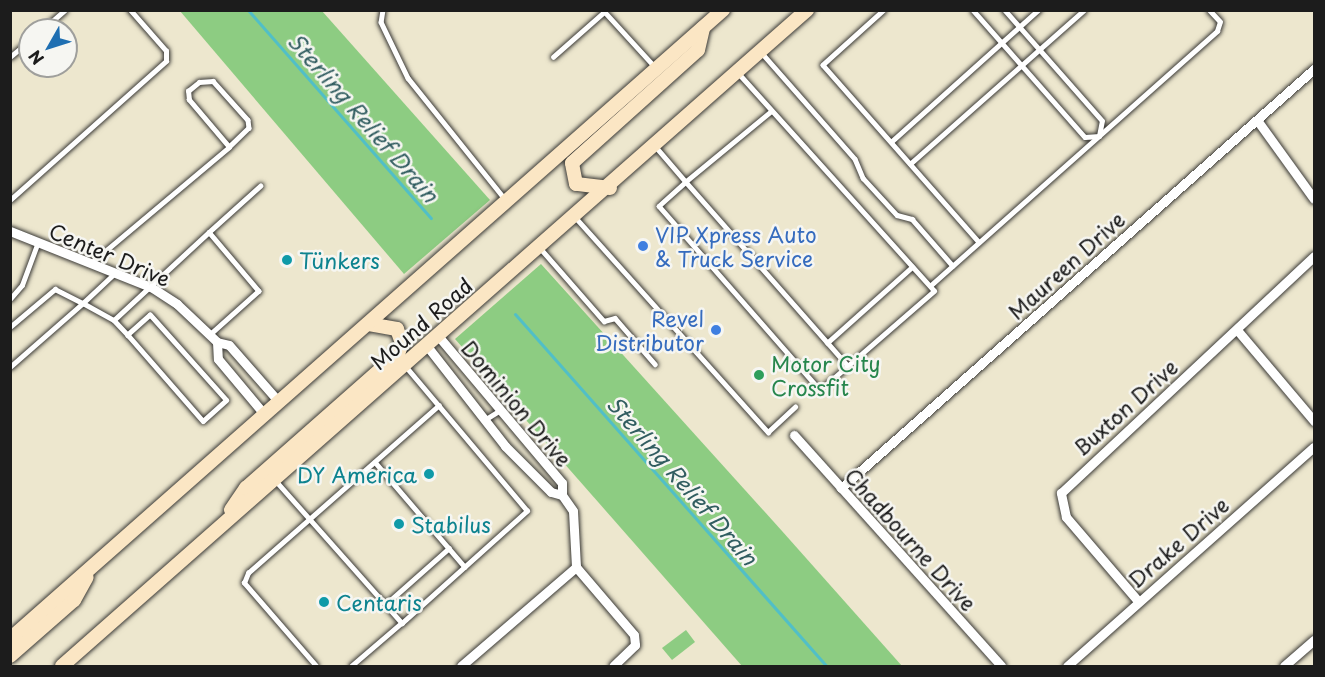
<!DOCTYPE html>
<meta charset="utf-8">
<style>
body{margin:0}
#map{position:relative;width:1325px;height:677px;overflow:hidden;background:#ede7ce;font-family:"Playpen Sans",sans-serif}
div>[style]{position:absolute}
[style*='--x']{left:calc(var(--x)*1px);top:calc(var(--y)*1px);width:calc(var(--w)*1px);rotate:calc(var(--a)*1deg)}
.green>*{inset:0;background:#8dcc82}
.stream>*{height:3px;margin:-1.5px;padding:0 1.5px;transform-origin:1.5px;border-radius:1.5px;background:#51bfc7}
.roads{filter:drop-shadow(0 0 2px #3b3a37) drop-shadow(0 0 2px #3b3a37)}
.service>*{height:4.5px;margin:-2.25px;padding:0 2.25px;transform-origin:2.25px;border-radius:2.25px;background:#fff}
.minor>*{height:9px;margin:-4.5px;padding:0 4.5px;transform-origin:4.5px;border-radius:4.5px;background:#fff}
.secondary>*{height:14px;margin:-7px;padding:0 7px;transform-origin:7px;border-radius:7px;background:#fbe6c4}
.dots>*{width:16px;height:16px;translate:-50% -50%;box-sizing:border-box;border:3px solid #f6f6f2;border-radius:50%}
span{translate:-50% -50%;white-space:nowrap;text-align:center;line-height:1.15;-webkit-text-stroke:5px #f6f6f2;paint-order:stroke}
.shop-label{font-size:21px;color:#366cbe}
.left{translate:0 -50%;text-align:left}
.right{translate:-100% -50%;text-align:right}
.street-label{font-size:21px;color:#1c1c1c}
.culture-label{font-size:21px;color:#0d838f}
.leisure-label{font-size:21px;color:#27864d}
.water-label{font-size:22px;color:#315d60;font-style:italic}
.frame{position:absolute;inset:0;border:12px solid #1c1c1c;pointer-events:none}
.north{position:absolute;left:18px;top:18px;width:60px;height:60px;box-sizing:border-box;background:#f6f6f2;border:2px solid #9f9f9c;border-radius:50%;rotate:231deg;font-size:16px;font-weight:700;line-height:24px;text-align:center;color:#1c1c1c}
.north::after{content:'';display:block;margin:auto;width:21px;height:27px;background:#1f6fb2;clip-path:polygon(50% 0,100% 100%,50% 72%,0 100%)}
</style>
<div id="map">
<div class="green">
<i style="clip-path:polygon(180px 11px,322px 11px,490px 200px,404px 274px)"></i>
<i style="clip-path:polygon(541px 264px,782px 531px,902px 666px,742px 666px,455px 339px)"></i>
<i style="clip-path:polygon(686px 630px,695px 642px,672px 660px,662px 648px)"></i>
</div>
<div class="stream">
<i style="--x:248;--y:10;--w:277;--a:48.7"></i>
<i style="--x:515;--y:314;--w:470;--a:48.5"></i>
</div>
<div class="roads">
<div class="service">
<i style="--x:383;--y:10;--w:12;--a:99"></i>
<i style="--x:381;--y:22;--w:62;--a:64.3"></i>
<i style="--x:408;--y:78;--w:155;--a:51.3"></i>
<i style="--x:603;--y:10;--w:77;--a:47.6"></i>
<i style="--x:884;--y:10;--w:82;--a:138"></i>
<i style="--x:823;--y:65;--w:236;--a:48.6"></i>
<i style="--x:973;--y:10;--w:169;--a:48.6"></i>
<i style="--x:1085;--y:137;--w:14;--a:-4"></i>
<i style="--x:1099;--y:136;--w:15;--a:-79"></i>
<i style="--x:1102;--y:121;--w:148;--a:-131.4"></i>
<i style="--x:42;--y:30;--w:30;--a:-41"></i>
<i style="--x:761;--y:52;--w:142;--a:48.7"></i>
<i style="--x:855;--y:159;--w:21;--a:67"></i>
<i style="--x:863;--y:178;--w:50;--a:47.4"></i>
<i style="--x:897;--y:215;--w:16;--a:15"></i>
<i style="--x:912;--y:219;--w:62;--a:48.9"></i>
<i style="--x:10;--y:57;--w:26;--a:-40"></i>
<i style="--x:553;--y:57;--w:68;--a:-41.4"></i>
<i style="--x:772;--y:111;--w:112;--a:140.5"></i>
<i style="--x:686;--y:182;--w:245;--a:48.6"></i>
<i style="--x:891;--y:142;--w:198;--a:-41.9"></i>
<i style="--x:656;--y:147;--w:46;--a:49.4"></i>
<i style="--x:686;--y:182;--w:36;--a:138"></i>
<i style="--x:659;--y:206;--w:244;--a:48.8"></i>
<i style="--x:820;--y:390;--w:151;--a:-41"></i>
<i style="--x:934;--y:291;--w:293;--a:-132"></i>
<i style="--x:910;--y:164;--w:232;--a:-41.5"></i>
<i style="--x:10;--y:200;--w:209;--a:-41.7"></i>
<i style="--x:166;--y:61;--w:10;--a:-90"></i>
<i style="--x:166;--y:51;--w:55;--a:-131.3"></i>
<i style="--x:576;--y:218;--w:288;--a:48.1"></i>
<i style="--x:768;--y:432;--w:37;--a:-43"></i>
<i style="--x:209;--y:232;--w:69;--a:-42"></i>
<i style="--x:541;--y:249;--w:96;--a:48.8"></i>
<i style="--x:604;--y:321;--w:11;--a:-15"></i>
<i style="--x:615;--y:318;--w:61;--a:49"></i>
<i style="--x:91;--y:263;--w:180;--a:-40"></i>
<i style="--x:229;--y:147;--w:62;--a:-130.4"></i>
<i style="--x:189;--y:100;--w:9;--a:-96"></i>
<i style="--x:188;--y:91;--w:14;--a:-39"></i>
<i style="--x:199;--y:82;--w:14;--a:-4"></i>
<i style="--x:213;--y:81;--w:52;--a:48.1"></i>
<i style="--x:248;--y:120;--w:8;--a:83"></i>
<i style="--x:249;--y:128;--w:28;--a:136"></i>
<i style="--x:930;--y:286;--w:384;--a:-41.6"></i>
<i style="--x:1217;--y:31;--w:9;--a:-72"></i>
<i style="--x:1220;--y:22;--w:16;--a:-133"></i>
<i style="--x:10;--y:299;--w:18;--a:-49"></i>
<i style="--x:22;--y:285;--w:46;--a:-69.6"></i>
<i style="--x:114;--y:320;--w:129;--a:-42.8"></i>
<i style="--x:209;--y:232;--w:77;--a:49.7"></i>
<i style="--x:259;--y:291;--w:66;--a:138.1"></i>
<i style="--x:10;--y:327;--w:59;--a:-40.2"></i>
<i style="--x:55;--y:289;--w:31;--a:27"></i>
<i style="--x:83;--y:303;--w:44;--a:-43.2"></i>
<i style="--x:827;--y:343;--w:114;--a:-41.8"></i>
<i style="--x:10;--y:367;--w:97;--a:-41.2"></i>
<i style="--x:83;--y:303;--w:35;--a:29"></i>
<i style="--x:114;--y:320;--w:21;--a:47"></i>
<i style="--x:128;--y:335;--w:114;--a:48.9"></i>
<i style="--x:203;--y:421;--w:31;--a:-42"></i>
<i style="--x:226;--y:400;--w:114;--a:-131.8"></i>
<i style="--x:150;--y:315;--w:30;--a:138"></i>
<i style="--x:486;--y:419;--w:15;--a:-32"></i>
<i style="--x:375;--y:462;--w:138;--a:49.4"></i>
<i style="--x:276;--y:481;--w:190;--a:48.4"></i>
<i style="--x:402;--y:623;--w:66;--a:139.3"></i>
<i style="--x:386;--y:604;--w:84;--a:-41.6"></i>
<i style="--x:402;--y:623;--w:168;--a:-41.9"></i>
<i style="--x:527;--y:511;--w:189;--a:-130.1"></i>
<i style="--x:316;--y:666;--w:110;--a:-130.9"></i>
<i style="--x:244;--y:583;--w:11;--a:-68"></i>
<i style="--x:248;--y:573;--w:254;--a:-41.3"></i>
</div>
<div class="minor">
<i style="--x:1257;--y:120;--w:97;--a:54.2"></i>
<i style="--x:10;--y:231;--w:152;--a:21.7"></i>
<i style="--x:151;--y:287;--w:31;--a:33"></i>
<i style="--x:177;--y:304;--w:55;--a:43.5"></i>
<i style="--x:217;--y:342;--w:17;--a:87"></i>
<i style="--x:218;--y:359;--w:72;--a:50.1"></i>
<i style="--x:1238;--y:331;--w:118;--a:49.8"></i>
<i style="--x:217;--y:342;--w:12;--a:14"></i>
<i style="--x:229;--y:345;--w:76;--a:48.7"></i>
<i style="--x:427;--y:346;--w:127;--a:52"></i>
<i style="--x:505;--y:446;--w:65;--a:45"></i>
<i style="--x:551;--y:492;--w:11;--a:15"></i>
<i style="--x:562;--y:495;--w:12;--a:-90"></i>
<i style="--x:562;--y:483;--w:192;--a:-130.1"></i>
<i style="--x:794;--y:435;--w:310;--a:48.1"></i>
<i style="--x:841;--y:488;--w:632;--a:-41.54"></i>
<i style="--x:562;--y:495;--w:19;--a:55"></i>
<i style="--x:573;--y:511;--w:56;--a:86.9"></i>
<i style="--x:1138;--y:601;--w:111;--a:-130.6"></i>
<i style="--x:1066;--y:517;--w:25;--a:-102"></i>
<i style="--x:1061;--y:493;--w:347;--a:-43.1"></i>
<i style="--x:461;--y:666;--w:152;--a:-40.7"></i>
<i style="--x:576;--y:567;--w:89;--a:49.5"></i>
<i style="--x:634;--y:635;--w:10;--a:84"></i>
<i style="--x:635;--y:645;--w:30;--a:136"></i>
<i style="--x:1067;--y:666;--w:330;--a:-41.6"></i>
<i style="--x:1284;--y:666;--w:40;--a:-41"></i>
</div>
<div class="secondary">
<i style="--x:610;--y:188;--w:34;--a:-173"></i>
<i style="--x:576;--y:184;--w:21;--a:-101"></i>
<i style="--x:572;--y:163;--w:169;--a:-41.9"></i>
<i style="--x:698;--y:50;--w:23;--a:-77"></i>
<i style="--x:231;--y:510;--w:27;--a:-56"></i>
<i style="--x:246;--y:488;--w:203;--a:-41.4"></i>
<i style="--x:398;--y:354;--w:12;--a:-70"></i>
<i style="--x:402;--y:343;--w:15;--a:-110"></i>
<i style="--x:397;--y:329;--w:27;--a:-170"></i>
<i style="--x:10;--y:639;--w:951;--a:-41.42"></i>
<i style="--x:10;--y:656;--w:85;--a:-41.2"></i>
<i style="--x:74;--y:600;--w:26;--a:-61"></i>
<i style="--x:62;--y:666;--w:993;--a:-41.37"></i>
</div>
</div>
<div class="dots">
<i style="left:643px;top:246px;background:#3f7fe0"></i>
<i style="left:287px;top:260px;background:#0f9aa8"></i>
<i style="left:716px;top:330px;background:#3f7fe0"></i>
<i style="left:759px;top:375px;background:#2e9e5b"></i>
<i style="left:429px;top:474px;background:#0f9aa8"></i>
<i style="left:399px;top:524px;background:#0f9aa8"></i>
<i style="left:324px;top:602px;background:#0f9aa8"></i>
</div>
<div class="shop-label">
<span class="left" style="left:655px;top:246px">VIP Xpress Auto<br>&amp; Truck Service</span>
<span class="right" style="left:704px;top:330px">Revel<br>Distributor</span>
</div>
<div class="street-label">
<span style="left:110px;top:254px;rotate:23deg">Center Drive</span>
<span style="left:1066px;top:265px;rotate:-42deg">Maureen Drive</span>
<span style="left:421px;top:323px;rotate:-41deg">Mound Road</span>
<span style="left:517px;top:403px;rotate:50deg">Dominion Drive</span>
<span style="left:1125px;top:407px;rotate:-42deg">Buxton Drive</span>
<span style="left:911px;top:539px;rotate:48deg">Chadbourne Drive</span>
<span style="left:1178px;top:542px;rotate:-41deg">Drake Drive</span>
</div>
<div class="culture-label">
<span class="left" style="left:299px;top:260px">Tünkers</span>
<span class="right" style="left:417px;top:474px">DY America</span>
<span class="left" style="left:411px;top:524px">Stabilus</span>
<span class="left" style="left:336px;top:602px">Centaris</span>
</div>
<div class="leisure-label">
<span class="left" style="left:771px;top:375px">Motor City<br>Crossfit</span>
</div>
<div class="water-label">
<span style="left:364px;top:117px;rotate:49deg">Sterling Relief Drain</span>
<span style="left:683px;top:480px;rotate:49deg">Sterling Relief Drain</span>
</div>
<div class="frame"></div>
<div class="north">N</div>
</div>
